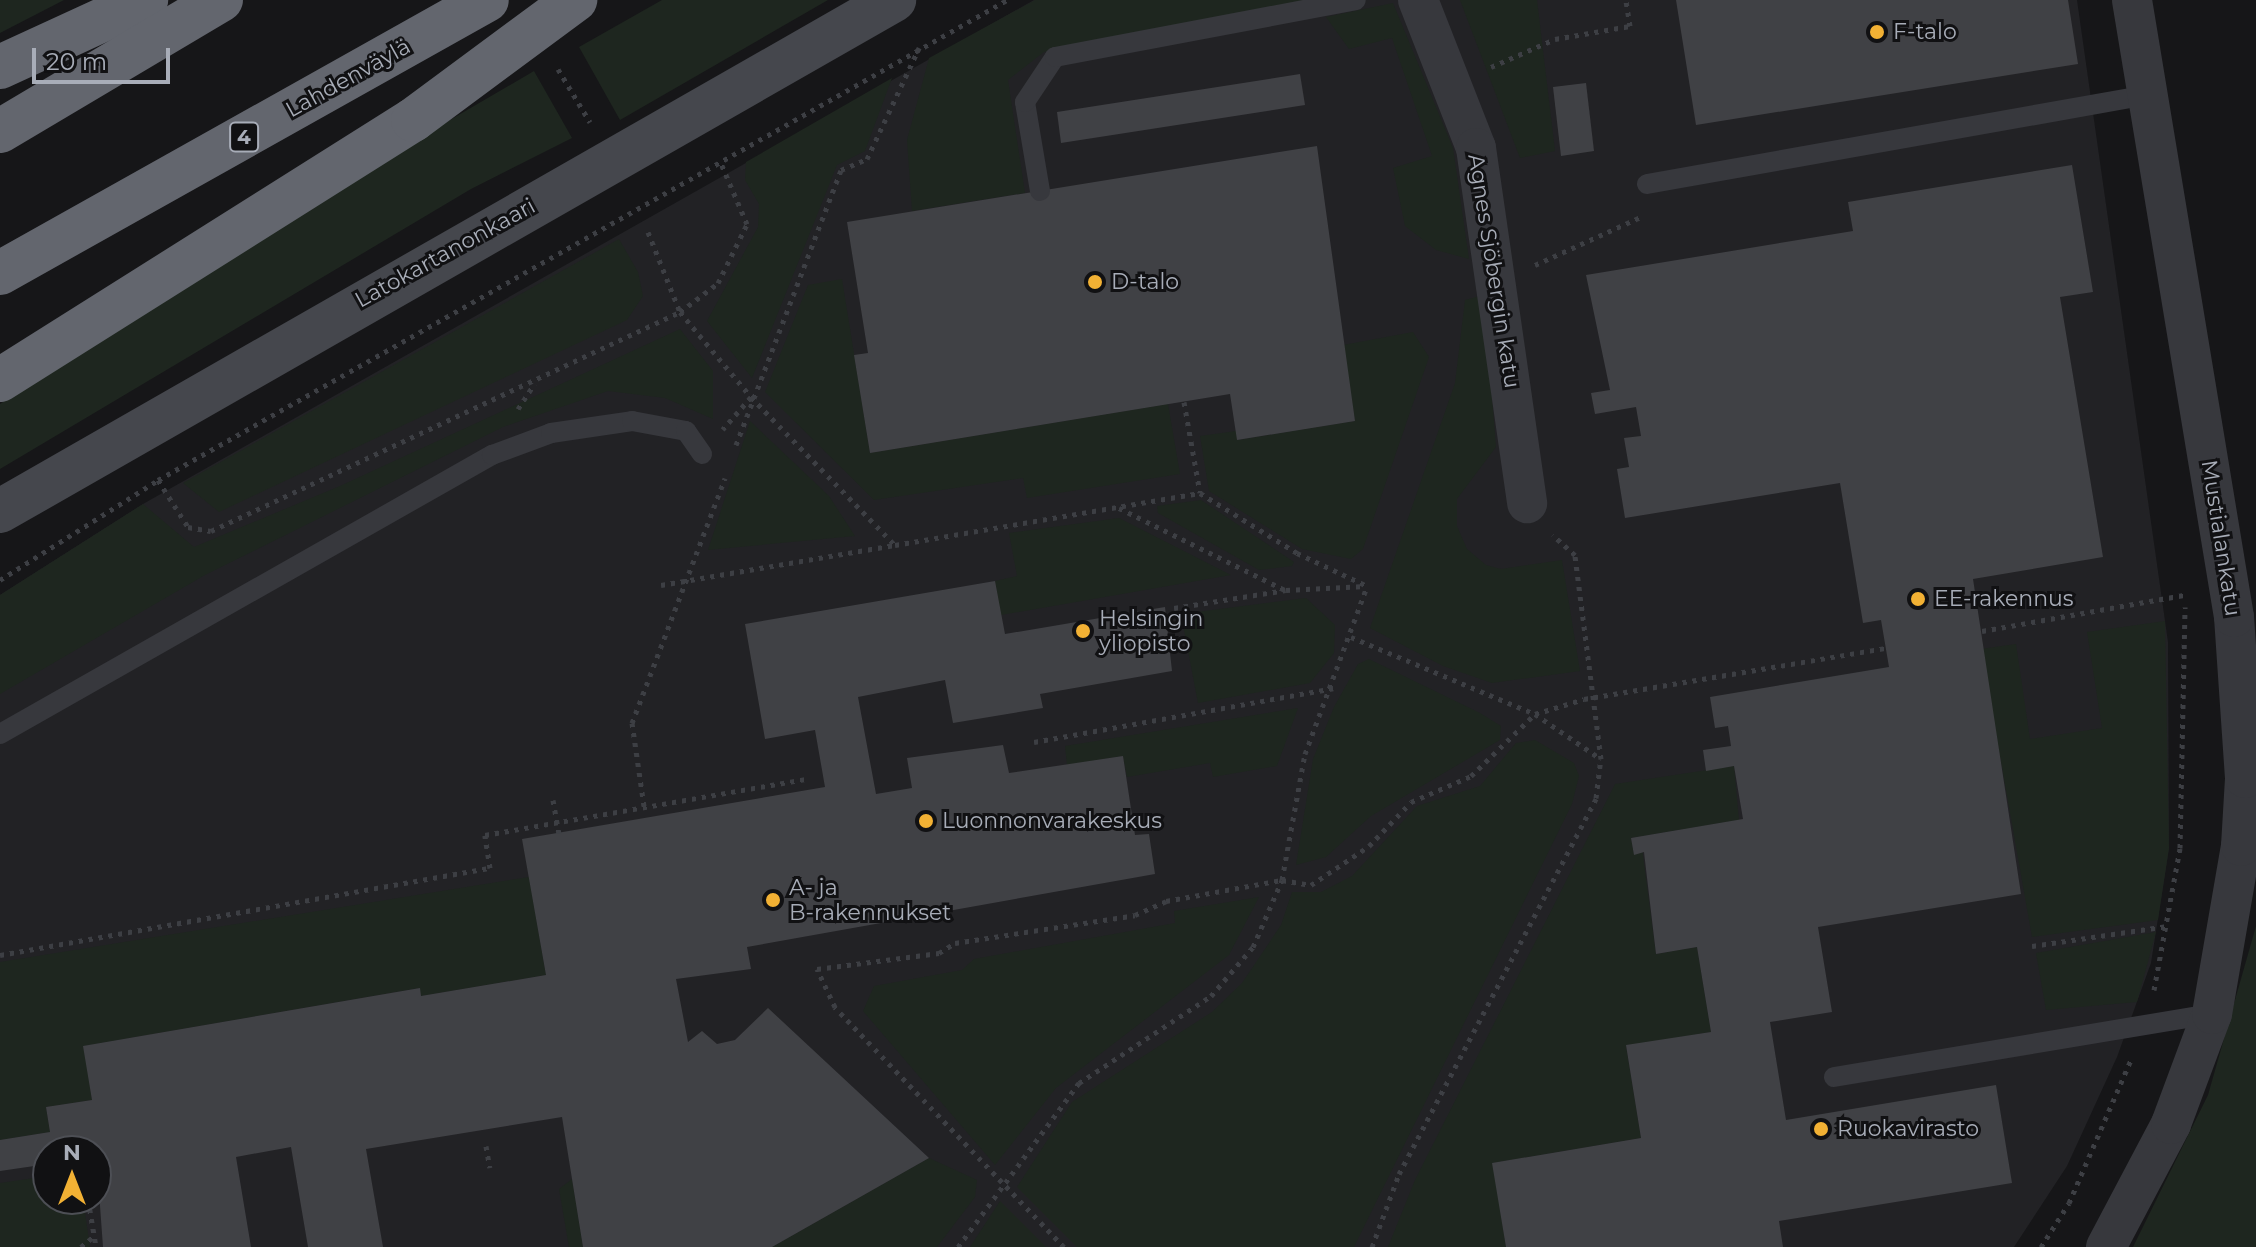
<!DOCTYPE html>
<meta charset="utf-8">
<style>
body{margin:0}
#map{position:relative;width:2256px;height:1247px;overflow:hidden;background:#161618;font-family:Montserrat,sans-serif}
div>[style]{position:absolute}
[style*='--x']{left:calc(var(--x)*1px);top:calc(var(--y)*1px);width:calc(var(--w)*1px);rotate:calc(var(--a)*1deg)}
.built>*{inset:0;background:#222225}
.green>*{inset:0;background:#1e261f}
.building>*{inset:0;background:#404145}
.path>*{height:5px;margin-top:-2.5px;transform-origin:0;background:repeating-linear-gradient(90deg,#3d3f44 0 4px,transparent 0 10px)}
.lane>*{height:20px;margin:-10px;padding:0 10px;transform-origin:10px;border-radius:10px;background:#37383d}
.street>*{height:40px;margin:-20px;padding:0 20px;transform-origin:20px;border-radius:20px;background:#37383d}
.secondary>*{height:44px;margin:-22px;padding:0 22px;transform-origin:22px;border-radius:22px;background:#45474d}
.highway>*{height:44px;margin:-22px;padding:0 22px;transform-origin:22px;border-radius:22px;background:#63666e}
.dots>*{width:22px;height:22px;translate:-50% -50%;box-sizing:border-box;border:4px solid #111113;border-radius:50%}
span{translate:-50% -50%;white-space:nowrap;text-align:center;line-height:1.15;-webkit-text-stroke:6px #111113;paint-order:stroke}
.shield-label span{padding:2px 6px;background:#111113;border:2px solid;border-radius:6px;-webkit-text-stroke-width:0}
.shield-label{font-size:20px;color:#a8adb8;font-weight:700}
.poi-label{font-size:22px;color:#a8adb8}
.left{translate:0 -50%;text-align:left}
.street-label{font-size:22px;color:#a8adb8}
.north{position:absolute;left:32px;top:1135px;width:80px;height:80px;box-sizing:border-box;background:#111113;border:2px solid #4d4f55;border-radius:50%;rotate:0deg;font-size:22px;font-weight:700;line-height:32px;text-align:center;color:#a8adb8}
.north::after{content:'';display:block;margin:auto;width:28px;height:36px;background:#f2b134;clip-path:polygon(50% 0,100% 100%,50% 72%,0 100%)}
.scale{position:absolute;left:32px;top:48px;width:138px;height:36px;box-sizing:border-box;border:4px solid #a8adb8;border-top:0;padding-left:10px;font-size:24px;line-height:28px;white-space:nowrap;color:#a8adb8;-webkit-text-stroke:6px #111113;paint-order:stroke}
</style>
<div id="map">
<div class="built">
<i style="clip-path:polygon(evenodd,1034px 0,2077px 0,2168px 642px,2169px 848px,2151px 963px,2117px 1057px,2067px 1166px,2014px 1247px,0 1247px,0 595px,143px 504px,1034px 0,48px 1151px,96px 1151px,96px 1199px,48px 1199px,48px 1151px)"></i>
</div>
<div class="green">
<i style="clip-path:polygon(0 0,64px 0,0 33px)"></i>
<i style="clip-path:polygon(662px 0,828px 0,620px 120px,579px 47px)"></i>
<i style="clip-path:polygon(1035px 0,1318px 0,1044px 52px,1008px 80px,1025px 193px,912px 211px,907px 140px,929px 58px)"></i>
<i style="clip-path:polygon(1460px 0,1537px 0,1555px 151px,1520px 158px)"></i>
<i style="clip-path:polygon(1393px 3px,1453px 148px,1469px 259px,1436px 250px,1405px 226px,1393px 168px,1432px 156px,1392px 38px,1349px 49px,1326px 17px)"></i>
<i style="clip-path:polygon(534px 71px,572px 138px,471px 189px,0 469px,0 404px,210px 260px)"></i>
<i style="clip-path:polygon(892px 78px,865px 151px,837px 165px,752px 378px,707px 321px,758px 227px,759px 204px,745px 180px,746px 162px)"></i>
<i style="clip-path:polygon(619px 239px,638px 272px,643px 296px,627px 320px,219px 512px,183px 483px)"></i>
<i style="clip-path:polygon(842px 279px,870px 453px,1168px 404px,1180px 474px,1027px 498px,1023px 478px,874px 500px,765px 392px,808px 285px)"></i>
<i style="clip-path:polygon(1484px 295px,1496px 447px,1457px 499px,1457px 526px,1467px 549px,1486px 565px,1501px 569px,1562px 560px,1580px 671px,1492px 683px,1443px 666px,1370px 628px,1455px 383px,1465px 300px)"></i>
<i style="clip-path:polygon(680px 329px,713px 371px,713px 419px,665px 398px,608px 391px,503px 427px,205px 575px,0 694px,0 595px,143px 504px,194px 547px,340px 486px)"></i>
<i style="clip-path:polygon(1413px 332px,1429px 357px,1363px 549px,1351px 559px,1302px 549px,1209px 491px,1200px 436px,1236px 431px,1238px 440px,1355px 421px,1343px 345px)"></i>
<i style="clip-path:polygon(750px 421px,829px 496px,855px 536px,708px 550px)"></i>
<i style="clip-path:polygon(1201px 500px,1294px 562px,1292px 566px,1259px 570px,1158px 513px,1157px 506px)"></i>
<i style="clip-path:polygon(1119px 518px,1231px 575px,1001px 615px,995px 581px,1017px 576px,1009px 533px)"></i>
<i style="clip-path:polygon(1306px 598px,1335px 625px,1334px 653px,1310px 683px,1198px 703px,1181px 614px)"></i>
<i style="clip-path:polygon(2165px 621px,2169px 848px,2158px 920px,2032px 937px,1981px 649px,2016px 644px,2030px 739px,2102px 728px,2087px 632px)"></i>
<i style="clip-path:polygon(1369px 659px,1480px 713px,1501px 726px,1500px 740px,1371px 816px,1326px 857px,1296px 865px,1313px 759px,1334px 707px,1358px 664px)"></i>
<i style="clip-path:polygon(1298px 708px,1277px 766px,1213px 777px,1210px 763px,1127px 777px,1123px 756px,1067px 765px,1065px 746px)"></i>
<i style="clip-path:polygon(1535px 740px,1574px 763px,1579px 776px,1572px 804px,1354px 1247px,1077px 1247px,1017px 1187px,1072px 1102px,1212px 1012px,1242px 983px,1281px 925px,1292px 892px,1321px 892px,1352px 876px,1417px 806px,1480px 786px,1516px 743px)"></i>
<i style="clip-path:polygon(1734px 766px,1739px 820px,1631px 838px,1634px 854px,1642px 848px,1656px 954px,1697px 947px,1711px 1032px,1626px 1046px,1641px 1138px,1493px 1163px,1506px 1247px,1388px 1247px,1415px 1180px,1615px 784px)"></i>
<i style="clip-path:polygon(529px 877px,546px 975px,421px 996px,419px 988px,84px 1046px,92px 1100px,46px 1107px,50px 1132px,0 1140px,0 962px)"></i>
<i style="clip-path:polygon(1259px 897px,1229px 955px,1056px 1088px,995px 1165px,863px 1011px,874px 986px,962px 970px,974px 959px,1175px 923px,1174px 911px)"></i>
<i style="clip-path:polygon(2256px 926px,2256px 1247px,2133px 1247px,2208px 1095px)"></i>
<i style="clip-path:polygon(2156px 932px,2137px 1002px,2046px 1010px,2036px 953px)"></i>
<i style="clip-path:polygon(929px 1158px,977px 1180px,975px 1197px,937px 1247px,772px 1247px)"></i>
<i style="clip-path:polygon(48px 1176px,48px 1199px,83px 1199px,90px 1247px,0 1247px,0 1183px)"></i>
<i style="clip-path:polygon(572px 1179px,583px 1247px,569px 1247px,559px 1189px)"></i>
<i style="clip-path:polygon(1000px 1201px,1046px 1247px,970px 1247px)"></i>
</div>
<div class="building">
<i style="clip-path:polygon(1676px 0,2068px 0,2078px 64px,1696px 125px)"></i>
<i style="clip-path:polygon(1300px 74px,1305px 105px,1061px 143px,1057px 112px)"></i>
<i style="clip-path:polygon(1586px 83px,1594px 151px,1561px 156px,1553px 87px)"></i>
<i style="clip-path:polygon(1317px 146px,1355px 421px,1237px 440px,1230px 394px,870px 453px,854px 355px,868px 353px,847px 222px)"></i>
<i style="clip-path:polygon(2072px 165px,2093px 292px,2060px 297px,2103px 557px,1973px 579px,2021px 894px,1818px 927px,1832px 1012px,1770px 1022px,1786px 1120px,1996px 1085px,2012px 1183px,1779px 1221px,1783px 1247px,1506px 1247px,1492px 1163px,1641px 1138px,1626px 1045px,1711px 1032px,1697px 947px,1656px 954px,1644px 852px,1634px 855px,1631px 838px,1743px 819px,1734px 766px,1706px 771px,1703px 750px,1731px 746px,1728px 726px,1715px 728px,1710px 697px,1889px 667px,1881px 620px,1863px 623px,1840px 483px,1625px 518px,1617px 469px,1629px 467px,1624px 438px,1641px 436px,1636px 407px,1595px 414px,1591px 393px,1610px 390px,1586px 275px,1853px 231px,1848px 202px)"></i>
<i style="clip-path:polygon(995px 581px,1005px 634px,1165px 607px,1172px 671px,1040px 694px,1043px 708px,953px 723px,945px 680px,858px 697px,876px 794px,912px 788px,907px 758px,1003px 745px,1009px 773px,1123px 756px,1135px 835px,1149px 834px,1155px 874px,747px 947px,751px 969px,676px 979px,688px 1042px,702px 1031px,717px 1044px,735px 1040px,768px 1008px,929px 1158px,772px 1247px,583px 1247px,562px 1117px,366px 1149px,383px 1247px,308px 1247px,291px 1147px,236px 1157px,251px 1247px,103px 1247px,96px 1151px,48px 1151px,48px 1164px,0 1171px,0 1140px,50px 1132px,46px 1107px,92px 1100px,83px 1046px,420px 988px,421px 996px,546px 975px,522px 839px,825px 787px,815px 730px,765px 739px,745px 624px)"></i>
</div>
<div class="path">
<i style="--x:1491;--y:67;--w:70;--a:-23.6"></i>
<i style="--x:1555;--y:39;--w:76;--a:-9.8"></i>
<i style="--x:1630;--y:26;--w:26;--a:-99"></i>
<i style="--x:558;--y:69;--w:62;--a:58.9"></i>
<i style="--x:648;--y:232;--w:86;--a:68.2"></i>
<i style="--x:680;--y:312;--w:111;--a:50.1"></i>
<i style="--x:751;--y:397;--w:43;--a:131.2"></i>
<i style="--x:1535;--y:265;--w:119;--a:-24.4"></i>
<i style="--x:751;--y:397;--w:206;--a:45.8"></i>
<i style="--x:895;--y:545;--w:309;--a:-9.7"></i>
<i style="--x:1200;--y:493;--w:114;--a:31.7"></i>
<i style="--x:1297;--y:553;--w:77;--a:25.2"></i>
<i style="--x:1184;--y:402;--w:92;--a:80"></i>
<i style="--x:518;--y:409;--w:30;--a:-57"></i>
<i style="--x:736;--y:445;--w:294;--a:-69.1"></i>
<i style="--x:841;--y:170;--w:28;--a:-23"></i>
<i style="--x:867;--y:159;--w:123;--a:-64.9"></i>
<i style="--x:158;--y:480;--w:56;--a:57.4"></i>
<i style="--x:188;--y:527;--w:23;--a:10"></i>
<i style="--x:211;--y:531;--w:518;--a:-25.03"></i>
<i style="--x:680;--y:312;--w:48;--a:-37.3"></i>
<i style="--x:718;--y:283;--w:66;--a:-63.8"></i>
<i style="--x:747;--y:224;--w:69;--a:-113.2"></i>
<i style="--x:1119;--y:508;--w:185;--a:26.3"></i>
<i style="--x:0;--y:580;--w:187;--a:-32.3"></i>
<i style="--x:158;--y:480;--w:975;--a:-29.48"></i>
<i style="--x:661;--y:585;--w:237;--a:-9.7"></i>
<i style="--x:1174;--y:608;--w:113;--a:-9.1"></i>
<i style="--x:1286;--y:590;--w:80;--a:-2.9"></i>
<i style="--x:1982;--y:631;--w:205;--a:-10.1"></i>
<i style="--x:1351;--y:637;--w:199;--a:22.7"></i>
<i style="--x:1535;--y:714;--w:51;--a:-17"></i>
<i style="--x:1584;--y:699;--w:305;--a:-9.6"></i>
<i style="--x:1034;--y:742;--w:304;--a:-10.2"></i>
<i style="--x:553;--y:800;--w:34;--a:80"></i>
<i style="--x:644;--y:806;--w:84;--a:-98.2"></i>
<i style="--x:632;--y:723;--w:262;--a:-69.2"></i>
<i style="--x:2032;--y:946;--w:137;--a:-8.4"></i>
<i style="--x:0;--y:955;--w:498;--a:-10.1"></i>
<i style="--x:490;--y:868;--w:33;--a:-99"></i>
<i style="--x:485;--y:835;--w:325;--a:-9.9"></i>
<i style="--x:2154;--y:990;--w:144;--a:-79.6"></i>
<i style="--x:2180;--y:848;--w:241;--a:-88.8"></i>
<i style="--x:486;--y:1146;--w:22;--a:80"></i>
<i style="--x:88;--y:1199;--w:49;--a:80.5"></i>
<i style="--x:81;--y:1247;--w:17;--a:-40"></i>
<i style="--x:958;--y:1247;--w:204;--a:-53.6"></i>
<i style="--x:1079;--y:1083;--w:158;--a:-33.4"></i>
<i style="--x:1211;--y:996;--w:65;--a:-49.4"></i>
<i style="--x:1253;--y:947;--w:73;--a:-66.6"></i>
<i style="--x:1282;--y:880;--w:128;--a:-79.7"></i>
<i style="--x:1305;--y:754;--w:179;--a:-69.7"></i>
<i style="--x:1064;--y:1247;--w:332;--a:-133.7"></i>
<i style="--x:835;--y:1007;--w:42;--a:-115.3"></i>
<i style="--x:817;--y:969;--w:123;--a:-7.5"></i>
<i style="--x:939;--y:953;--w:19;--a:-32"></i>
<i style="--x:955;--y:943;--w:182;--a:-8.8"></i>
<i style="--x:1135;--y:915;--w:34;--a:-24"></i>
<i style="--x:1166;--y:901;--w:118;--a:-10.3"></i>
<i style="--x:1282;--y:880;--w:29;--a:10"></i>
<i style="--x:1311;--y:885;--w:70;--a:-33.9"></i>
<i style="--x:1369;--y:846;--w:61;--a:-46.3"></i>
<i style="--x:1411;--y:802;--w:65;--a:-23.4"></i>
<i style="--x:1471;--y:776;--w:89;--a:-44.1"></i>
<i style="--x:1535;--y:714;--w:80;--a:34.3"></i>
<i style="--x:1372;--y:1247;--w:78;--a:-69.7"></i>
<i style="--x:1399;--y:1174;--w:424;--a:-62.3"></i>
<i style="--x:1596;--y:798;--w:39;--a:-83"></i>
<i style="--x:1601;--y:759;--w:206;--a:-97.3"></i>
<i style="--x:1575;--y:555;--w:30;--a:-138"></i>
<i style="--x:2041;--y:1247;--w:52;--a:-57.5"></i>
<i style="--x:2069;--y:1203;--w:156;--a:-66.6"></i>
</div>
<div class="lane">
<i style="--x:1647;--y:184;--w:508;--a:-10.09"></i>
<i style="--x:1040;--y:191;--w:90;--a:-99.6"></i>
<i style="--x:1025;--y:102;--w:54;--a:-56.3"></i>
<i style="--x:1055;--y:57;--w:306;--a:-10.7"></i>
<i style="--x:0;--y:734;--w:566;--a:-29.56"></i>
<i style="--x:492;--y:455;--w:63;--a:-20.4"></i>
<i style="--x:551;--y:433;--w:82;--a:-8.4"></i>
<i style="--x:632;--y:421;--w:55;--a:10.5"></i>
<i style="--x:686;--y:431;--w:28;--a:55"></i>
<i style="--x:1834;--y:1077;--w:383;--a:-9.5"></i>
</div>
<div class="street">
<i style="--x:1418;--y:0;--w:159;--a:68.6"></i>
<i style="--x:1476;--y:148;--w:359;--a:81.8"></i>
<i style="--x:2106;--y:1247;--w:139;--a:-62.1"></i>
<i style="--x:2171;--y:1124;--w:117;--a:-69.6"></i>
<i style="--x:2212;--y:1014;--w:170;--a:-80.2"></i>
<i style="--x:2241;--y:846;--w:68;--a:-86.6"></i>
<i style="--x:2245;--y:778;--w:161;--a:-93.9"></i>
<i style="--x:2234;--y:617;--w:625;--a:-99.39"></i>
</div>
<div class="secondary">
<i style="--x:0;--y:511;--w:1030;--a:-29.75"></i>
</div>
<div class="highway">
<i style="--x:0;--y:67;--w:161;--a:-24.7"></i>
<i style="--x:0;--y:131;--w:257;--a:-30.7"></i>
<i style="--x:0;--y:273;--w:558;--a:-29.27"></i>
<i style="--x:0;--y:380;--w:488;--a:-32.2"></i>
<i style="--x:413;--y:120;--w:202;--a:-36.5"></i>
</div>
<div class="dots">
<i style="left:1877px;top:32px;background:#f2b134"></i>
<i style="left:1095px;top:282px;background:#f2b134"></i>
<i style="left:1918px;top:599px;background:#f2b134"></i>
<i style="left:1083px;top:631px;background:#f2b134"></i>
<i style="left:926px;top:821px;background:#f2b134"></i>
<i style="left:773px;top:900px;background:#f2b134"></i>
<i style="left:1821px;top:1129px;background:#f2b134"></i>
</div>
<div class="shield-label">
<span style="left:244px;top:137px">4</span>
</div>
<div class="poi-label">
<span class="left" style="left:1893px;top:32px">F-talo</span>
<span class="left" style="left:1111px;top:282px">D-talo</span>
<span class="left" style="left:1934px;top:599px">EE-rakennus</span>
<span class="left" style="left:1099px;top:631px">Helsingin<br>yliopisto</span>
<span class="left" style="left:942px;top:821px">Luonnonvarakeskus</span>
<span class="left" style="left:789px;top:900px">A- ja<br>B-rakennukset</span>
<span class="left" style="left:1837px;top:1129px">Ruokavirasto</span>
</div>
<div class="street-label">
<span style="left:348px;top:78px;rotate:-29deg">Lahdenväylä</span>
<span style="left:445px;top:253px;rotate:-29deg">Latokartanonkaari</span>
<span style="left:1494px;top:271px;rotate:81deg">Agnes Sjöbergin katu</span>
<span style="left:2221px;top:538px;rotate:81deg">Mustialankatu</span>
</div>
<div class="north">N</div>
<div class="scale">20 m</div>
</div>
